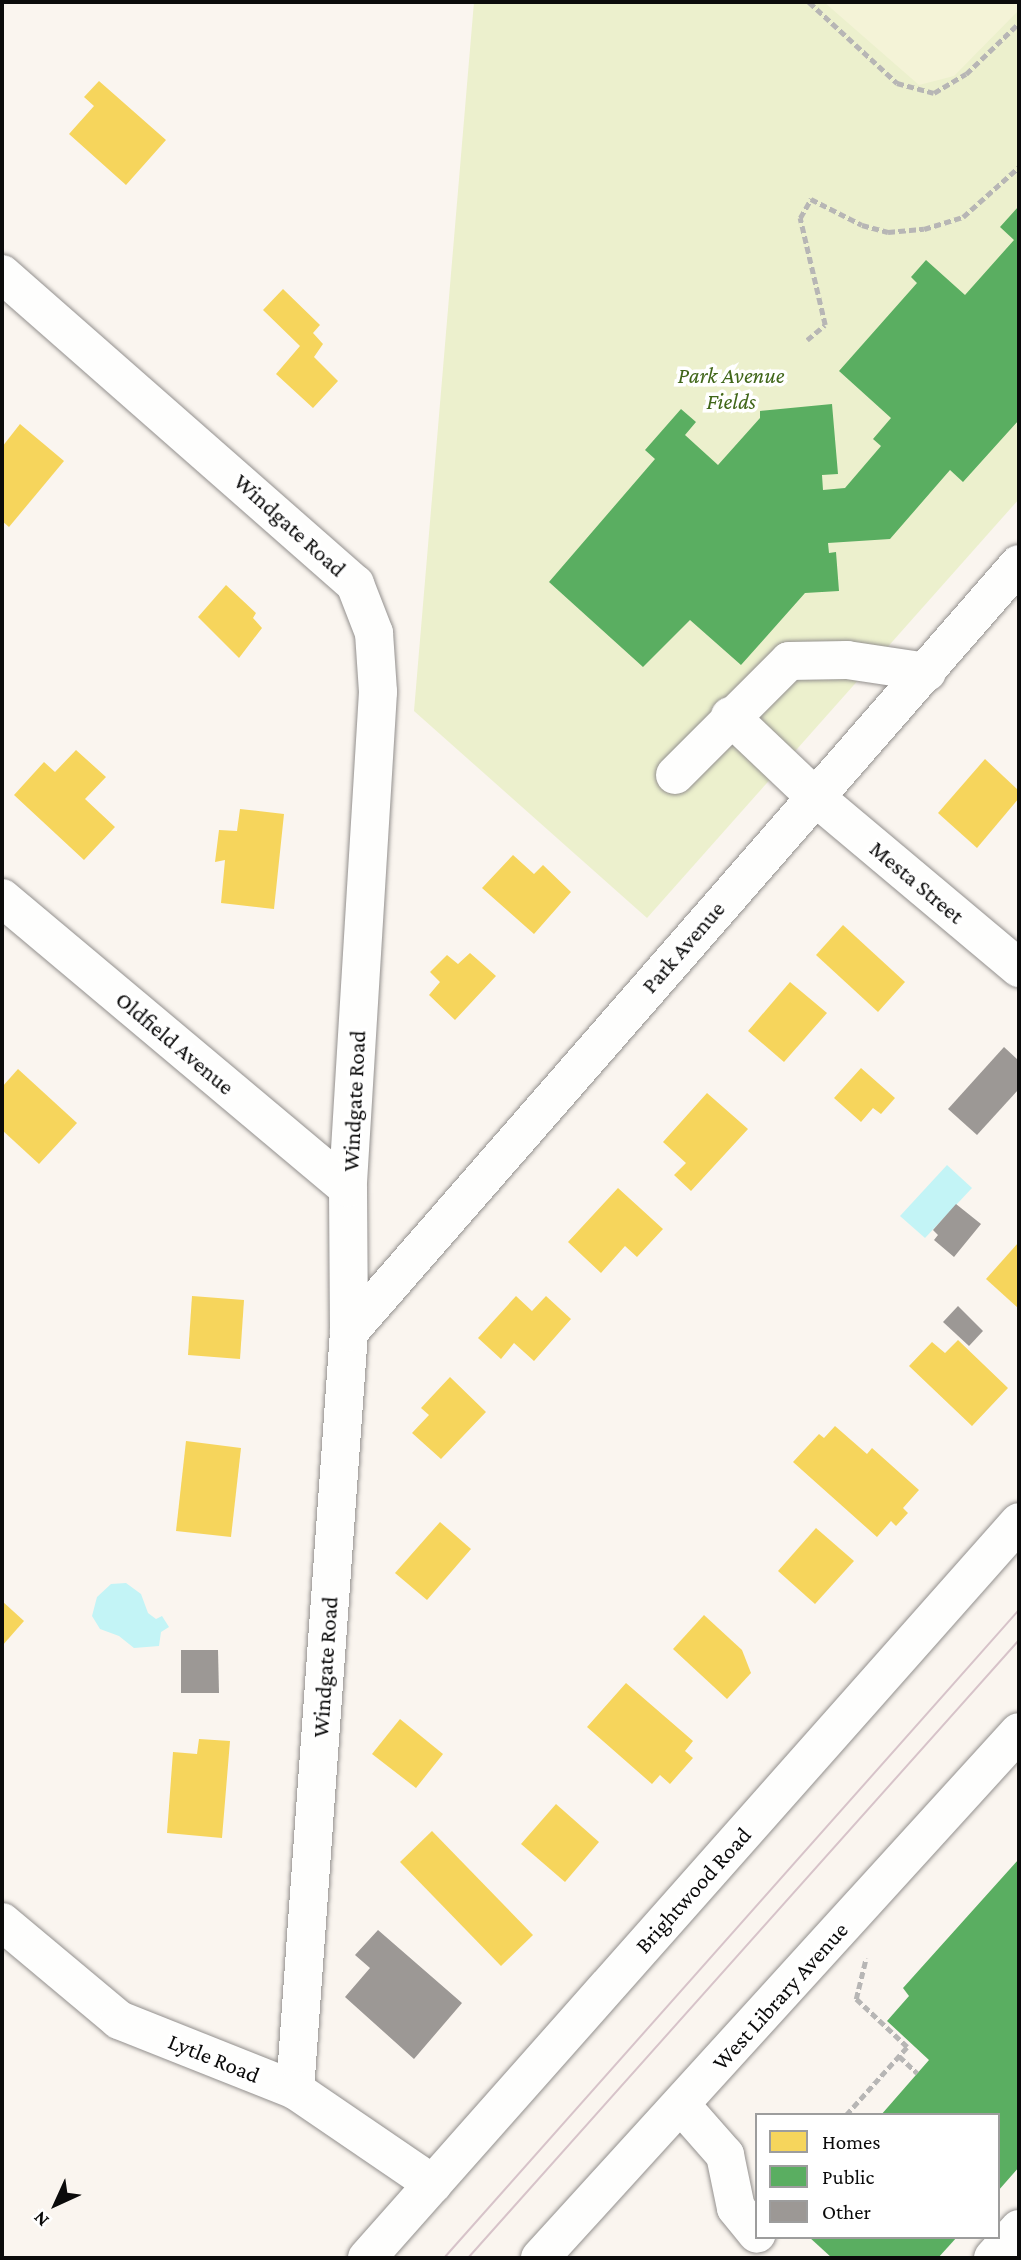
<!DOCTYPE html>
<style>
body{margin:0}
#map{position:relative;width:1021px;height:2260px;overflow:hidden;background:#faf5ef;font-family:"Crimson Pro",serif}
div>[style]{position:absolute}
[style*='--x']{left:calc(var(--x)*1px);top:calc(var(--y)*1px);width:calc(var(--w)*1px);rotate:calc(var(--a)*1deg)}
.green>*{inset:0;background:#ecf0cd}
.pitch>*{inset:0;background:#f4f3d7}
.water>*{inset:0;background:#c3f4f6}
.homes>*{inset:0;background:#f6d55c}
.public>*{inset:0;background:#5aae61}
.building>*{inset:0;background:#9c9895}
.path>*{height:4.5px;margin-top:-2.25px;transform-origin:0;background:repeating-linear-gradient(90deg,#b7b6b5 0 7px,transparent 0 10.5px)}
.roads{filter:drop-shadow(0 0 2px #93908e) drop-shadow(0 0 2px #93908e)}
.minor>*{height:38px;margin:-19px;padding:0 19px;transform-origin:19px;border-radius:19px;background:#fefefd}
.tram>*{height:2px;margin:-1px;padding:0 1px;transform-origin:1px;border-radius:1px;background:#d7c3c9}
span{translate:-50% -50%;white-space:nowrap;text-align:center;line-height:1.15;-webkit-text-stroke:7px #fff;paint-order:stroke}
.park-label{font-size:23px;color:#406619;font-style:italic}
.street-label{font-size:23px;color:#0b0b0b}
.frame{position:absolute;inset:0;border:4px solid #0b0b0b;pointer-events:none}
.legend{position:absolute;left:755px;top:2113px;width:245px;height:126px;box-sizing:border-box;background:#fff;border:2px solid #9d9d9d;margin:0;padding:9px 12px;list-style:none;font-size:21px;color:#0b0b0b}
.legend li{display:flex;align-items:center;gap:14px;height:35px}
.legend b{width:35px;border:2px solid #9d9d9d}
.north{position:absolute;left:21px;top:2169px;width:70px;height:70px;-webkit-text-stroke:5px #fff;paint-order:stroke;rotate:225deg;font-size:19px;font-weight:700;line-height:28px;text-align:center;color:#0b0b0b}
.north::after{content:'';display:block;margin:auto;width:24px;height:32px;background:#0b0b0b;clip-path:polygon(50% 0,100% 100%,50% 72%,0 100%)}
</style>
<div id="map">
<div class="green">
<i style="clip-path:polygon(474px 2px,1019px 2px,1019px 499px,647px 918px,414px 711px)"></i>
</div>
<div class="pitch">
<i style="clip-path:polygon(824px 2px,1019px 2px,1019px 10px,954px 76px,919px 85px)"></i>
</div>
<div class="water">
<i style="clip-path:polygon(947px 1165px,972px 1188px,925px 1238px,900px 1216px)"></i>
<i style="clip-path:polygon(126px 1583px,141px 1594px,148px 1613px,156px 1619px,162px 1616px,169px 1627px,161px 1632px,159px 1646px,134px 1648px,119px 1636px,100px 1629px,92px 1616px,97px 1597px,111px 1584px)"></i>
</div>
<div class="homes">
<i style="clip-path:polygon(99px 81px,166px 140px,126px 185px,69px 134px,94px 106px,84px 97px)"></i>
<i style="clip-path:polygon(283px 289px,320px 325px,313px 333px,323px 344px,314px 357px,338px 381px,313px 408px,276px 374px,300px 346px,263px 310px)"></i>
<i style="clip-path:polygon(20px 424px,64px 461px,9px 527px,2px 521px,2px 447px)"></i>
<i style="clip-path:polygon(226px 585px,256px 613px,253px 618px,262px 628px,239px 658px,198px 617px)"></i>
<i style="clip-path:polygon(76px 750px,106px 777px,85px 799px,115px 827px,84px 860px,14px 795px,44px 762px,55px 772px)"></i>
<i style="clip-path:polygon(985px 759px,1019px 791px,1019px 798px,977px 848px,938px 813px)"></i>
<i style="clip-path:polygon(240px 809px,284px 814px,274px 909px,221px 903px,225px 860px,215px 862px,219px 830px,237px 831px)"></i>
<i style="clip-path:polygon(513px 855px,534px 874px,543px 865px,571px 892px,534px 934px,482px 888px)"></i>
<i style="clip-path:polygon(843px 925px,905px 982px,878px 1012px,816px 955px)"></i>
<i style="clip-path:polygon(470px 953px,496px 976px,455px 1020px,429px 995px,440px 982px,430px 972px,447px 955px,458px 964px)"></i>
<i style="clip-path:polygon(790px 982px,827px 1013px,784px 1062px,748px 1031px)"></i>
<i style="clip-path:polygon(861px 1068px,895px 1098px,881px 1114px,873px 1108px,861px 1122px,834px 1098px)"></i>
<i style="clip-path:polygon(18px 1069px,77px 1123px,39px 1164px,2px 1130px,2px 1087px)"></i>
<i style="clip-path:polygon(707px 1093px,748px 1129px,691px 1191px,674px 1175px,686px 1163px,663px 1142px)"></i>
<i style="clip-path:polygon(618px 1188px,663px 1229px,637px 1257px,625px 1246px,601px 1273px,568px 1242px)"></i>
<i style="clip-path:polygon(1019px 1242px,1019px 1309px,986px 1279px)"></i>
<i style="clip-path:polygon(192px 1296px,244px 1300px,240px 1359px,188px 1355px)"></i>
<i style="clip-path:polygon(516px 1296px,532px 1311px,546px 1296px,571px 1319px,534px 1361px,514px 1343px,501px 1359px,478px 1338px)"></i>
<i style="clip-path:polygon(958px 1340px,1008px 1388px,972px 1426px,909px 1366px,932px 1342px,945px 1353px)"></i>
<i style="clip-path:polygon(450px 1377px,486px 1412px,441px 1459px,412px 1433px,429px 1415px,421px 1408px)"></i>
<i style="clip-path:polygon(835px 1426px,867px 1454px,872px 1448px,919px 1490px,903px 1508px,908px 1513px,896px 1526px,891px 1521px,877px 1537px,793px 1462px,819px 1434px,824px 1438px)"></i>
<i style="clip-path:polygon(186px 1441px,241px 1448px,231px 1537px,176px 1531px)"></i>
<i style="clip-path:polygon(440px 1522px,471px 1549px,427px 1600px,395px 1573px)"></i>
<i style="clip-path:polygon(816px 1528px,854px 1561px,815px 1604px,778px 1571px)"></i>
<i style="clip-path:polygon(2px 1601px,24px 1621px,2px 1646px)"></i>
<i style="clip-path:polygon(704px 1615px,742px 1650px,751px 1673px,727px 1699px,673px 1649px)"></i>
<i style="clip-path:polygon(626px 1683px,693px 1741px,685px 1751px,693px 1758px,670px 1784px,660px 1775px,652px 1784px,587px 1727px)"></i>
<i style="clip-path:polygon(400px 1719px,443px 1754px,416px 1788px,372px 1754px)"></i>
<i style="clip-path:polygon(199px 1739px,230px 1741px,222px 1838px,167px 1833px,173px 1752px,197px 1754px)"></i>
<i style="clip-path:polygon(556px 1804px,599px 1842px,565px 1882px,521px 1844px)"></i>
<i style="clip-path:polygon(432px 1831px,533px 1935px,501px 1966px,400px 1862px)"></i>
</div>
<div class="public">
<i style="clip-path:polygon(1019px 206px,1019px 420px,963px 482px,950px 470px,890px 539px,828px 543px,829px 553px,836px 552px,839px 591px,805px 593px,741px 665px,690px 620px,643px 667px,549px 582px,655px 459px,645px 450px,681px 409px,696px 422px,685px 435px,718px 465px,760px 418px,760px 411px,832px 404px,838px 474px,822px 475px,823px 490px,845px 488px,881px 446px,873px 439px,891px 418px,839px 371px,917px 283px,911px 277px,926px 260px,965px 295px,1014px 240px,1000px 227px)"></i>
<i style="clip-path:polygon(1019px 1859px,1019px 2167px,998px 2191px,998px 2115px,881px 2115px,929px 2060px,887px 2021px,909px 1996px,903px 1988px)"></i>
<i style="clip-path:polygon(809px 2237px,957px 2237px,938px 2258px,832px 2258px)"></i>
</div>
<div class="building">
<i style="clip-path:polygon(1004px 1047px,1019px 1061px,1019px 1089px,977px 1135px,948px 1109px)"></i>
<i style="clip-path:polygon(956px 1204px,981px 1224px,954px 1257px,934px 1240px,938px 1235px,933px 1230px)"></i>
<i style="clip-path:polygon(958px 1306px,983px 1331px,969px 1346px,943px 1322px)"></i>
<i style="clip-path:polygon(181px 1650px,218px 1650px,219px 1693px,181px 1693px)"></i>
<i style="clip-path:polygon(378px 1930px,462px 2003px,414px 2059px,345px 1997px,370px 1968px,355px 1955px)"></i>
</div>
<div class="path">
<i style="--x:809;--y:2;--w:120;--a:42.6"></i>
<i style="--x:897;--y:83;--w:38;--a:15"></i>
<i style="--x:934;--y:93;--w:37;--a:-31"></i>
<i style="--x:966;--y:74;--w:74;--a:-43.9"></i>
<i style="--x:807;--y:340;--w:23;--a:-40"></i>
<i style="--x:825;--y:325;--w:110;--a:-103.2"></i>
<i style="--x:800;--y:218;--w:22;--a:-60"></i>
<i style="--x:811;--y:199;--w:57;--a:27"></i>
<i style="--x:862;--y:225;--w:27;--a:15"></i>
<i style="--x:888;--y:232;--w:36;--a:-5"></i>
<i style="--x:924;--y:229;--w:41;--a:-17.1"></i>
<i style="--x:963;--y:217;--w:75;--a:-41.8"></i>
<i style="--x:899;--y:2056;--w:25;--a:43"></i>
<i style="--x:846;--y:2115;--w:91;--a:-48.1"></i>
<i style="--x:907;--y:2047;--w:70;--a:-136.7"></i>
<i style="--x:856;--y:1999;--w:42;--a:-76.3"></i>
</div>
<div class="roads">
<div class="minor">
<i style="--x:2;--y:274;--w:470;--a:41.3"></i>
<i style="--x:355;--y:584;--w:53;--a:68.8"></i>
<i style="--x:374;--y:633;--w:59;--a:86.1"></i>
<i style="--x:378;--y:692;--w:497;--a:93.5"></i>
<i style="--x:348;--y:1188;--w:144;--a:89.6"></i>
<i style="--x:349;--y:1332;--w:760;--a:94.07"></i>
<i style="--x:730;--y:716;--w:116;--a:43.6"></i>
<i style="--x:814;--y:796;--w:268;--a:40"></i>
<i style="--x:675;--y:775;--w:161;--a:-45"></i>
<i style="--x:789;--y:661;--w:58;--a:-1"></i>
<i style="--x:847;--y:660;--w:81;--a:8.5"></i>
<i style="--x:2;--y:898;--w:451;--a:40"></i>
<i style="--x:349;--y:1332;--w:1019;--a:-48.9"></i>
<i style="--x:2;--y:1922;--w:153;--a:39.9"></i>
<i style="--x:119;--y:2020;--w:189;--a:21.7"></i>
<i style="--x:295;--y:2090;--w:167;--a:34.3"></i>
<i style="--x:681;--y:2105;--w:67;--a:48.7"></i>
<i style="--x:725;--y:2155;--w:54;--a:78.3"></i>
<i style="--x:736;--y:2208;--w:33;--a:51"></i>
<i style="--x:367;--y:2258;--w:983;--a:-48.46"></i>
<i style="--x:540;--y:2258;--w:711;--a:-47.68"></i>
<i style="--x:993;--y:2258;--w:39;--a:-48"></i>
</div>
</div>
<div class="tram">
<i style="--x:444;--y:2258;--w:866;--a:-48.42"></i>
<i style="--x:468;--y:2258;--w:828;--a:-48.28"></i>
</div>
<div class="park-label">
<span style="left:731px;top:388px">Park Avenue<br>Fields</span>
</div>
<div class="street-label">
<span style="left:290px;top:525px;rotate:42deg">Windgate Road</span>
<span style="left:917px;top:882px;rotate:40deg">Mesta Street</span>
<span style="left:683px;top:947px;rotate:-49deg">Park Avenue</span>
<span style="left:175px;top:1043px;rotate:40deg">Oldfield Avenue</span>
<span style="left:354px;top:1101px;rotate:-87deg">Windgate Road</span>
<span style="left:325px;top:1667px;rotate:-86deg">Windgate Road</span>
<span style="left:693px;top:1890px;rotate:-48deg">Brightwood Road</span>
<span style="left:780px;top:1996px;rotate:-48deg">West Library Avenue</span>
<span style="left:214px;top:2058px;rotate:22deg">Lytle Road</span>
</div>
<div class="frame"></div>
<ul class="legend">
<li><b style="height:19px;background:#f6d55c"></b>Homes</li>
<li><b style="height:19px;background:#5aae61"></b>Public</li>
<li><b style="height:19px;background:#9c9895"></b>Other</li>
</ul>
<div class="north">N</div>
</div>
